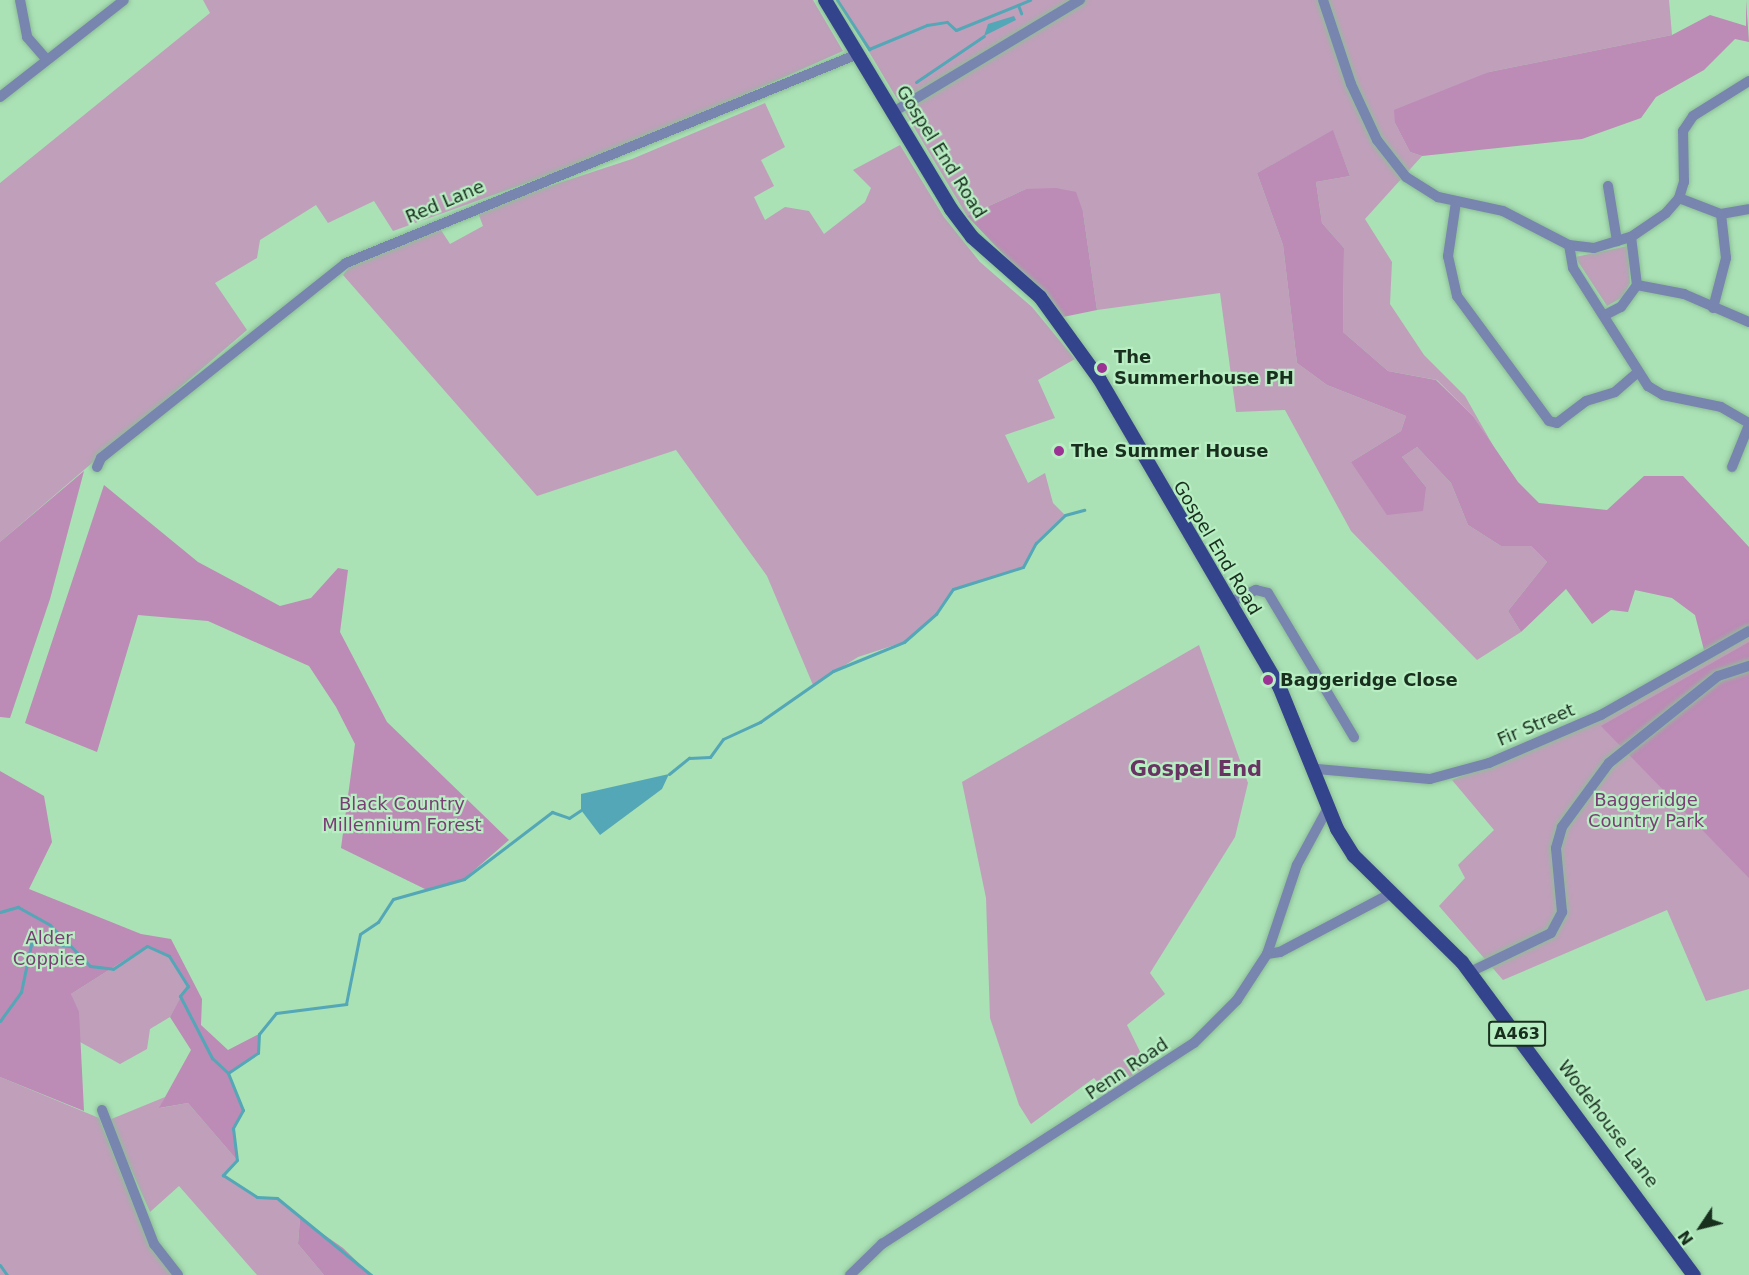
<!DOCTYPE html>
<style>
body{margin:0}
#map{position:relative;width:1749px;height:1275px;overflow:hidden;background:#aae1b5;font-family:"DejaVu Sans",sans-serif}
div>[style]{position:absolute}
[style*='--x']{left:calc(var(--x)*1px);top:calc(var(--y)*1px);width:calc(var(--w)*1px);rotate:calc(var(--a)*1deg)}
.green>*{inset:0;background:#c09fbb}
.forest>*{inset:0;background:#bc8bb6}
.water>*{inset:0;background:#53a7b6}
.stream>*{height:3px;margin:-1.5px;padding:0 1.5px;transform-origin:1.5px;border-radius:1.5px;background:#53a7b6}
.roads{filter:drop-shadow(0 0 2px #8dbd97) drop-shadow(0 0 2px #8dbd97)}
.minor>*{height:10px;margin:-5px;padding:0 5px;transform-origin:5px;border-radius:5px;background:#7885af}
.major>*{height:14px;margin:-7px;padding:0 7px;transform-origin:7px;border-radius:7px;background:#33438c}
.dots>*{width:16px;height:16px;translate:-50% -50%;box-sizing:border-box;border:3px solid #b7eec2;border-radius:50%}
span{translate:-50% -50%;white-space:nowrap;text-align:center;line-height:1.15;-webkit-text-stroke:4.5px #b7eec2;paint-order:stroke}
.shield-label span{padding:2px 4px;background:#b7eec2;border:2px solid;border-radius:4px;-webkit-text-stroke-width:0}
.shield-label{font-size:16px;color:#192f1e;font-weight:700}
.street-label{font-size:18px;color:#192f1e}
.poi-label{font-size:18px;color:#192f1e;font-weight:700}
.left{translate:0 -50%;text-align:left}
.park-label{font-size:18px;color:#7a3d75}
.quarter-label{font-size:21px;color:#693464;font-weight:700}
.north{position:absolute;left:1671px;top:1197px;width:60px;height:60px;-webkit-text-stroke:4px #b7eec2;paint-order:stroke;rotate:235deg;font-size:16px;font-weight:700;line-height:24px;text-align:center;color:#192f1e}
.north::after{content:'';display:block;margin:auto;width:21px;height:27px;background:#192f1e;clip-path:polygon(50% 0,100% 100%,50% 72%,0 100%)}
</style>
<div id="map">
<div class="green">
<i style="clip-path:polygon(203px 0,813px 0,843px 51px,624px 148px,393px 231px,374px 201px,328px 223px,316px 205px,260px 240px,257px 258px,215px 283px,247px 330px,0 542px,0 183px,210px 13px)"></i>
<i style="clip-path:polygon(838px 0,1669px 0,1672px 35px,1489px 72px,1395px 123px,1410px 152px,1422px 156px,1365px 219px,1392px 262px,1390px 304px,1424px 355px,1465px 396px,1495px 449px,1473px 416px,1437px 380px,1388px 371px,1343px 332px,1344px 248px,1322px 223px,1316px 182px,1350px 176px,1333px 131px,1257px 173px,1283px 245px,1297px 363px,1327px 385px,1406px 416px,1401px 431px,1351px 462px,1426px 487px,1402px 457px,1417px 447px,1451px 483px,1468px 525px,1501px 546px,1531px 546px,1547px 562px,1508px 611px,1521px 632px,1477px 660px,1351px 531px,1285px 410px,1236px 412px,1220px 293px,1097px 310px,1083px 212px,1026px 189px,967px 216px)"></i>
<i style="clip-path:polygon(765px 103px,785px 147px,761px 160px,774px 186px,754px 197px,765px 220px,785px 207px,809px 211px,824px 234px,865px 202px,871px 188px,853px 170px,900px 145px,944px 217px,980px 262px,1032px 307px,1075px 359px,1038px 380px,1055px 418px,1005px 435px,1028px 483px,1045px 473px,1053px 503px,1065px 515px,1036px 543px,1023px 567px,953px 589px,936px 614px,904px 642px,858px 657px,813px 685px,767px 576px,676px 450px,537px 496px,343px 275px,350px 266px,439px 227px,450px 244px,483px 226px,477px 210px,632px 159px)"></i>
<i style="clip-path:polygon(1628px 246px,1630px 283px,1623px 297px,1607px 306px,1575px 257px)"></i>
<i style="clip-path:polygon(1749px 632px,1749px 989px,1706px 1001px,1667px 910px,1503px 980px,1439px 906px,1465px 878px,1458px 865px,1494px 830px,1452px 780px,1604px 719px)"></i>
<i style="clip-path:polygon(1199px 645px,1248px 783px,1235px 837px,1150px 973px,1165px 994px,1127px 1025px,1147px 1066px,1107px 1094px,1094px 1078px,1031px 1124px,1019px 1105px,990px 1018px,986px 898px,962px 782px)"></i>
<i style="clip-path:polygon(147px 946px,169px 956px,188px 986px,170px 1017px,150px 1029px,147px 1049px,120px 1064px,80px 1042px,71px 994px)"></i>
<i style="clip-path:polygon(0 1077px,99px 1118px,148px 1242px,173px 1275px,0 1275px)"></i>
<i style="clip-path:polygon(165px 1097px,160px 1108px,188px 1103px,237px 1160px,223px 1175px,257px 1197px,277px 1198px,300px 1218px,298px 1244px,324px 1275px,257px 1275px,179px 1186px,150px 1212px,109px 1120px)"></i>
</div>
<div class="forest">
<i style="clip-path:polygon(1746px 0,1749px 42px,1735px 39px,1704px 70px,1656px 97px,1641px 118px,1582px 139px,1422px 156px,1410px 152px,1395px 123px,1394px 110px,1489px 72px,1672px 35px,1710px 15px,1746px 26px)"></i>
<i style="clip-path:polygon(1333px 130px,1350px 176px,1316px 182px,1322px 223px,1344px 248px,1343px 332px,1388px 371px,1436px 380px,1473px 416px,1518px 482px,1539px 503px,1607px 510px,1644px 476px,1683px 476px,1749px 547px,1749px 626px,1704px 650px,1695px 615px,1672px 598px,1635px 590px,1628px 612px,1611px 610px,1592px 624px,1566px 589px,1521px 632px,1508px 611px,1547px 562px,1531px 546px,1501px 546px,1468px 525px,1451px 483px,1417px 447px,1402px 457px,1426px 487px,1423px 511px,1387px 515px,1351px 462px,1401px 431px,1406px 416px,1327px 385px,1297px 363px,1283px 245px,1257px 173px)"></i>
<i style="clip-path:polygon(1056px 188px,1076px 192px,1083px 212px,1097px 310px,1063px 317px,967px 216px,1026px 189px)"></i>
<i style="clip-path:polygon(84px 471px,50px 599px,10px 718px,0 717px,0 542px)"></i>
<i style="clip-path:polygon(104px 485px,198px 562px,280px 606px,311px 598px,338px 568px,348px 570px,340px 632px,387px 722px,509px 840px,464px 879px,427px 890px,341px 848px,355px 744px,336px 707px,309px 666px,208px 621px,138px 615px,97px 752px,25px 723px)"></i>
<i style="clip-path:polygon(1749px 642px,1749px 878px,1601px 726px)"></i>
<i style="clip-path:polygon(0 771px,44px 796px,52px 842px,29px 889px,141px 934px,171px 939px,202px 999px,201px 1025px,228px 1050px,259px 1034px,258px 1053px,228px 1074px,243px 1110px,233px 1128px,237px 1160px,188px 1103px,159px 1108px,191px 1050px,170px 1017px,187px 986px,169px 956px,147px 946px,71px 994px,79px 1012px,84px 1111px,0 1077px)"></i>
<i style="clip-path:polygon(300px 1218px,343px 1248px,371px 1275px,324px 1275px,298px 1244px)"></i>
</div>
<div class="water">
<i style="clip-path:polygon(1014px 16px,1016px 20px,984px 36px,988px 24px)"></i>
<i style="clip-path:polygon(669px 774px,662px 789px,600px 835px,581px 810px,581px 794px)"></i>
</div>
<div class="stream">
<i style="--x:837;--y:0;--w:59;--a:56.9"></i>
<i style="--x:869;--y:49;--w:63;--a:-22.5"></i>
<i style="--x:927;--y:25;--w:20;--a:-9"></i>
<i style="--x:947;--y:22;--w:12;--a:42"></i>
<i style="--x:956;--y:30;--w:80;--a:-22.1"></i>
<i style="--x:1018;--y:5;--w:9;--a:69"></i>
<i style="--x:916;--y:82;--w:82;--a:-34.1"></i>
<i style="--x:669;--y:774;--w:26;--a:-39"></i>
<i style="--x:689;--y:758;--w:21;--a:-3"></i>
<i style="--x:710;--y:757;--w:22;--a:-54"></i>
<i style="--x:723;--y:739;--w:41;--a:-24.7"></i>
<i style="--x:760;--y:722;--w:89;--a:-34.9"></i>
<i style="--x:833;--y:671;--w:77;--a:-22.2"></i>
<i style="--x:904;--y:642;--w:43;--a:-41.2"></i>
<i style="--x:936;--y:614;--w:30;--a:-56"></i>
<i style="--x:953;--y:589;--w:73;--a:-17.4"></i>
<i style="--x:1023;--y:567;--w:27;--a:-62"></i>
<i style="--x:1036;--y:543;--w:40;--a:-44"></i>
<i style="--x:1065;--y:515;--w:20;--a:-15"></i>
<i style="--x:0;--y:912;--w:19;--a:-16"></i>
<i style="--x:18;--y:907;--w:37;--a:29"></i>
<i style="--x:50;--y:925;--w:57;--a:45.7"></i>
<i style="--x:90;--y:966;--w:23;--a:7"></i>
<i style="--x:113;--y:969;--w:41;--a:-34.1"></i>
<i style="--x:147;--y:946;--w:24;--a:24"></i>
<i style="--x:169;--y:956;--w:36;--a:58"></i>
<i style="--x:188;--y:986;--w:13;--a:129"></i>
<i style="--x:180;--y:996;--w:70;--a:62.7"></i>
<i style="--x:212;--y:1058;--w:22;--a:43"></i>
<i style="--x:228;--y:1073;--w:40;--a:68"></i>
<i style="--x:243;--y:1110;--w:21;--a:119"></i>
<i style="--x:233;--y:1128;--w:32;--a:83"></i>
<i style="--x:237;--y:1160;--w:21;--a:133"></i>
<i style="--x:223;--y:1175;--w:40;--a:32.9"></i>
<i style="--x:257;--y:1197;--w:20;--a:3"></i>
<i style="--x:277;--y:1198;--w:122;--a:39.3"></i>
<i style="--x:0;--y:1021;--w:36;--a:-54"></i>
<i style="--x:21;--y:992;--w:53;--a:-78.1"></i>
<i style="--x:32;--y:940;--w:38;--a:9"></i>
<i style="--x:228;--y:1073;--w:36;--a:-34"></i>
<i style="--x:258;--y:1053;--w:19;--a:-87"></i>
<i style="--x:259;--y:1034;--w:27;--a:-51"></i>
<i style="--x:276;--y:1013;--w:71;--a:-7.3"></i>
<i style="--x:346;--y:1004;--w:71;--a:-78.7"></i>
<i style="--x:360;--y:934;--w:22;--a:-34"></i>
<i style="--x:378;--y:922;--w:27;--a:-57"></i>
<i style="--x:393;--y:899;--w:74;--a:-15.7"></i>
<i style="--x:464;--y:879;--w:111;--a:-37.3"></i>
<i style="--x:552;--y:812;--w:18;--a:19"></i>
<i style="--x:569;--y:818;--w:14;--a:-34"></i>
<i style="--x:0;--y:1265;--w:12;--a:55"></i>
</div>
<div class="roads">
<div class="minor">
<i style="--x:20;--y:0;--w:38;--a:79"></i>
<i style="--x:27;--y:37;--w:30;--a:49"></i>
<i style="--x:1323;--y:0;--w:89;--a:71.6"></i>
<i style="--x:1351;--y:84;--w:62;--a:65.1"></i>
<i style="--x:1377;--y:140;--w:47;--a:51.9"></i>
<i style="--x:1406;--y:177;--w:38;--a:32"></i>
<i style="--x:1438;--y:197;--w:66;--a:12.2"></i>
<i style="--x:1503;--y:211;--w:74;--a:27.3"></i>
<i style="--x:1569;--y:245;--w:25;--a:7"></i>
<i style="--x:1594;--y:248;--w:39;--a:-17"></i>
<i style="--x:1631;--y:237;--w:42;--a:-34.4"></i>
<i style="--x:1666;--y:213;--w:20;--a:-49"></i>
<i style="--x:1679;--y:198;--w:17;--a:-73"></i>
<i style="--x:1684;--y:182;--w:51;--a:-91.1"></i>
<i style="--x:1683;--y:131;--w:18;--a:-56"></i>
<i style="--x:1693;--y:116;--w:66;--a:-32"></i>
<i style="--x:0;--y:97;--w:157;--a:-38"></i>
<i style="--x:895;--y:111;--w:216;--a:-31"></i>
<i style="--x:1608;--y:186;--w:56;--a:80.7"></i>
<i style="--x:1679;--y:198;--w:45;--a:20.9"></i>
<i style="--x:1721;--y:214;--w:28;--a:-10"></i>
<i style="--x:1456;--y:202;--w:55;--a:98.4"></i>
<i style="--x:1448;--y:256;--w:41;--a:77.3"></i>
<i style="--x:1457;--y:296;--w:155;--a:53.6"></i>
<i style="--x:1549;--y:421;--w:8;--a:14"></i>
<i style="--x:1557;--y:423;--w:36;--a:-37"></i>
<i style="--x:1586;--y:401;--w:30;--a:-17"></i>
<i style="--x:1615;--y:392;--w:29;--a:-41"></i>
<i style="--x:1569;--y:245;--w:23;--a:80"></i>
<i style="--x:1573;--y:268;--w:140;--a:57.6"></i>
<i style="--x:1648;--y:386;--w:17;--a:31"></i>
<i style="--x:1663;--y:395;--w:59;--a:11.7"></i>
<i style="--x:1721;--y:407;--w:32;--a:30"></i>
<i style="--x:1637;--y:285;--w:48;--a:10.8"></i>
<i style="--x:1684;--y:294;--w:71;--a:23.3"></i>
<i style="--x:1713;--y:308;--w:52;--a:-75.4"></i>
<i style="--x:1726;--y:258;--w:44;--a:-96.5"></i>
<i style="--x:1605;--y:315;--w:18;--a:-27"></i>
<i style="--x:1621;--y:307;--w:27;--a:-54"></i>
<i style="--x:1637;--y:285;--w:48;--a:-97.1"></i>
<i style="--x:97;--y:467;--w:10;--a:-66"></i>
<i style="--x:101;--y:458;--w:313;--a:-38.5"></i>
<i style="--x:346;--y:263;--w:553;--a:-22.21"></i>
<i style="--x:1732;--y:467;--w:45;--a:-68"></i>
<i style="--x:1229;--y:603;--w:30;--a:-26"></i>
<i style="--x:1256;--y:590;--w:12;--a:14"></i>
<i style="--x:1268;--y:593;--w:168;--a:59.2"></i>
<i style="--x:1317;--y:769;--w:113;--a:5.1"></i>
<i style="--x:1430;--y:779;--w:61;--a:-15.2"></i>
<i style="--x:1489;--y:763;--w:122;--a:-23.2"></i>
<i style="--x:1601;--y:715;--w:170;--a:-29.6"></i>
<i style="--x:1267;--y:954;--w:13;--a:-9"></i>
<i style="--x:1280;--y:952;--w:127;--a:-27.8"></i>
<i style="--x:1470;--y:972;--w:90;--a:-25.7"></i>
<i style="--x:1551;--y:933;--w:24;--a:-62"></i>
<i style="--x:1562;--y:912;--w:64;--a:-95.4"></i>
<i style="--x:1556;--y:848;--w:22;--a:-74"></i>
<i style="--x:1562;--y:827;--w:79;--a:-53.7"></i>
<i style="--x:1609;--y:763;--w:139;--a:-38.6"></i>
<i style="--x:1718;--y:676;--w:33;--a:-18"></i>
<i style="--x:102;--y:1110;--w:144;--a:68.8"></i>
<i style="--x:154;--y:1244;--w:39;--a:52"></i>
<i style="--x:850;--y:1275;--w:45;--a:-44.1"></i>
<i style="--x:882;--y:1244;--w:371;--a:-32.8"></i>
<i style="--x:1194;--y:1043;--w:61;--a:-45"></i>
<i style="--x:1237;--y:1000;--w:55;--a:-56.9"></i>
<i style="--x:1267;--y:954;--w:94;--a:-71.4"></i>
<i style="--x:1297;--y:865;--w:67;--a:-61.5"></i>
</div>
<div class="major">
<i style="--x:825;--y:0;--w:244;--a:58.9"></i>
<i style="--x:951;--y:209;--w:35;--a:53"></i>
<i style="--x:972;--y:237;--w:91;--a:41.4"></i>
<i style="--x:1040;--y:297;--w:102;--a:54.1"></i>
<i style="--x:1100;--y:380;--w:355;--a:59.7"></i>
<i style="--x:1279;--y:686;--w:154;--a:67.9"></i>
<i style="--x:1337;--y:829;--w:32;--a:58"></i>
<i style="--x:1354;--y:856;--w:151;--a:44.5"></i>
<i style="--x:1462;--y:962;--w:390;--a:53.5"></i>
</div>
</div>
<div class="dots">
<i style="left:1102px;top:368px;background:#9b3294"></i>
<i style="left:1059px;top:451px;background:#9b3294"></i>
<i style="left:1268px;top:680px;background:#9b3294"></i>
</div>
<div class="shield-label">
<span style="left:1517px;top:1034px">A463</span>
</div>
<div class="street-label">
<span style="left:941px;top:152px;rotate:58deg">Gospel End Road</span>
<span style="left:445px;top:202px;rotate:-23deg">Red Lane</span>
<span style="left:1217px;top:548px;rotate:59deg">Gospel End Road</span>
<span style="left:1536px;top:725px;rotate:-23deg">Fir Street</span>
<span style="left:1127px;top:1069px;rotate:-34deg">Penn Road</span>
<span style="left:1608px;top:1124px;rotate:53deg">Wodehouse Lane</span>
</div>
<div class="poi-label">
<span class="left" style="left:1114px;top:368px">The<br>Summerhouse PH</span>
<span class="left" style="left:1071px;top:451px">The Summer House</span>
<span class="left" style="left:1280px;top:680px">Baggeridge Close</span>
</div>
<div class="park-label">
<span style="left:1646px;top:811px">Baggeridge<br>Country Park</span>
<span style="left:402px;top:815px">Black Country<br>Millennium Forest</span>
<span style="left:49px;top:949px">Alder<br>Coppice</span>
</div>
<div class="quarter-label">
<span style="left:1196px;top:769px">Gospel End</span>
</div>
<div class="north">N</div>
</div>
